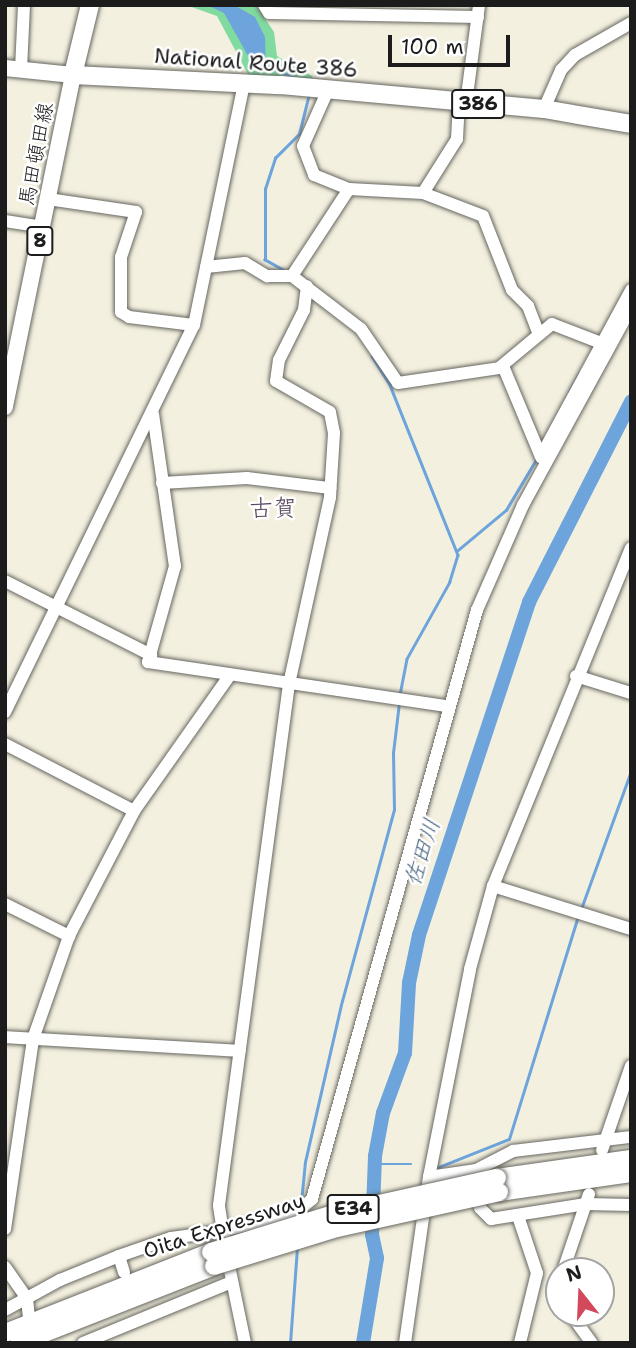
<!DOCTYPE html>
<meta charset="utf-8">
<style>
body{margin:0}
#map{position:relative;width:636px;height:1348px;overflow:hidden;background:#f3f0df;font-family:"Shantell Sans","Klee One",sans-serif}
div>[style]{position:absolute}
[style*='--x']{left:calc(var(--x)*1px);top:calc(var(--y)*1px);width:calc(var(--w)*1px);rotate:calc(var(--a)*1deg)}
.green>*{inset:0;background:#81daa0}
.water>*{inset:0;background:#6ca4db}
.stream>*{height:2.5px;margin:-1.25px;padding:0 1.25px;transform-origin:1.25px;border-radius:1.25px;background:#6ca4db}
.river>*{height:14px;margin:-7px;padding:0 7px;transform-origin:7px;border-radius:7px;background:#6ca4db}
.roads{filter:drop-shadow(0 0 2px #676660) drop-shadow(0 0 2px #676660)}
.minor>*{height:12px;margin:-6px;padding:0 6px;transform-origin:6px;border-radius:6px;background:#fff}
.major>*{height:16px;margin:-8px;padding:0 8px;transform-origin:8px;border-radius:8px;background:#fff}
.highway>*{height:18px;margin:-9px;padding:0 9px;transform-origin:9px;border-radius:9px;background:#fff}
.bridges{filter:drop-shadow(0 0 2px #676660) drop-shadow(0 0 2px #676660)}
.highway-bridge>*{height:18px;margin:-9px;padding:0 9px;transform-origin:9px;border-radius:9px;background:#fff}
span{translate:-50% -50%;white-space:nowrap;text-align:center;line-height:1.15;-webkit-text-stroke:5px #fff;paint-order:stroke}
.shield-label span{padding:2px 5px;background:#fff;border:2px solid;border-radius:5px;-webkit-text-stroke-width:0}
.shield-label{font-size:19px;color:#1c1c1c;font-weight:700}
.street-label{font-size:21px;color:#1c1c1c}
.water-label{font-size:23px;color:#44607c;font-style:italic}
.quarter-label{font-size:24px;color:#59485e}
.frame{position:absolute;inset:0;border:7px solid #1c1c1c;pointer-events:none}
.north{position:absolute;left:545px;top:1257px;width:70px;height:70px;box-sizing:border-box;background:#fff;border:2px solid #a4a4a4;border-radius:50%;rotate:342deg;font-size:19px;font-weight:700;line-height:28px;text-align:center;color:#1c1c1c}
.north::after{content:'';display:block;margin:auto;width:24px;height:32px;background:#d1495b;clip-path:polygon(50% 0,100% 100%,50% 72%,0 100%)}
.scale{position:absolute;left:388px;top:35px;width:122px;height:32px;box-sizing:border-box;border:4px solid #1c1c1c;border-top:0;padding-left:9px;font-size:21px;line-height:24px;white-space:nowrap;color:#1c1c1c;-webkit-text-stroke:5px #fff;paint-order:stroke}
</style>
<div id="map">
<div class="green">
<i style="clip-path:polygon(186px 5px,256px 5px,274px 32px,277px 56px,312px 76px,315px 84px,251px 80px,217px 16px)"></i>
</div>
<div class="water">
<i style="clip-path:polygon(207px 5px,234px 5px,255px 17px,265px 37px,266px 69px,252px 63px,224px 13px)"></i>
</div>
<div class="stream">
<i style="--x:265;--y:65;--w:39;--a:23"></i>
<i style="--x:283;--y:270;--w:21;--a:-151"></i>
<i style="--x:265;--y:260;--w:71;--a:-90"></i>
<i style="--x:265;--y:189;--w:33;--a:-72"></i>
<i style="--x:275;--y:158;--w:34;--a:-45"></i>
<i style="--x:299;--y:134;--w:41;--a:-76"></i>
<i style="--x:372;--y:356;--w:34;--a:58"></i>
<i style="--x:390;--y:385;--w:183;--a:68.2"></i>
<i style="--x:458;--y:555;--w:28;--a:107"></i>
<i style="--x:450;--y:582;--w:88;--a:119.2"></i>
<i style="--x:407;--y:659;--w:38;--a:101"></i>
<i style="--x:569;--y:392;--w:21;--a:-61"></i>
<i style="--x:458;--y:550;--w:62;--a:-39.8"></i>
<i style="--x:506;--y:510;--w:61;--a:-59.2"></i>
<i style="--x:581;--y:909;--w:147;--a:-70.1"></i>
<i style="--x:375;--y:1164;--w:36;--a:0"></i>
<i style="--x:439;--y:1167;--w:75;--a:-21.8"></i>
<i style="--x:509;--y:1139;--w:233;--a:-72.8"></i>
<i style="--x:301;--y:1202;--w:40;--a:-84.3"></i>
<i style="--x:305;--y:1162;--w:165;--a:-77.1"></i>
<i style="--x:342;--y:1001;--w:198;--a:-74.8"></i>
<i style="--x:394;--y:810;--w:57;--a:-91"></i>
<i style="--x:393;--y:753;--w:50;--a:-83.2"></i>
<i style="--x:290;--y:1343;--w:96;--a:-85.8"></i>
</div>
<div class="river">
<i style="--x:363;--y:1343;--w:86;--a:-80.6"></i>
<i style="--x:377;--y:1258;--w:24;--a:-102"></i>
<i style="--x:372;--y:1235;--w:79;--a:-87.8"></i>
<i style="--x:375;--y:1156;--w:44;--a:-79.5"></i>
<i style="--x:383;--y:1113;--w:64;--a:-69.9"></i>
<i style="--x:405;--y:1053;--w:70;--a:-86.7"></i>
<i style="--x:409;--y:983;--w:49;--a:-78.2"></i>
<i style="--x:419;--y:935;--w:351;--a:-71.7"></i>
<i style="--x:529;--y:602;--w:225;--a:-63"></i>
</div>
<div class="roads">
<div class="minor">
<i style="--x:264;--y:5;--w:9;--a:58"></i>
<i style="--x:269;--y:13;--w:209;--a:1.1"></i>
<i style="--x:21;--y:69;--w:64;--a:-87.3"></i>
<i style="--x:328;--y:90;--w:61;--a:114.1"></i>
<i style="--x:303;--y:146;--w:31;--a:69"></i>
<i style="--x:314;--y:175;--w:38;--a:22"></i>
<i style="--x:349;--y:189;--w:74;--a:3.1"></i>
<i style="--x:423;--y:193;--w:64;--a:21"></i>
<i style="--x:483;--y:216;--w:79;--a:68.6"></i>
<i style="--x:512;--y:290;--w:23;--a:45"></i>
<i style="--x:528;--y:306;--w:30;--a:69"></i>
<i style="--x:466;--y:103;--w:99;--a:-82.4"></i>
<i style="--x:544;--y:109;--w:43;--a:-66.4"></i>
<i style="--x:561;--y:70;--w:21;--a:-47"></i>
<i style="--x:575;--y:55;--w:64;--a:-29.7"></i>
<i style="--x:423;--y:193;--w:64;--a:-57.8"></i>
<i style="--x:457;--y:139;--w:36;--a:-87"></i>
<i style="--x:48;--y:199;--w:89;--a:8.4"></i>
<i style="--x:136;--y:212;--w:47;--a:108.4"></i>
<i style="--x:121;--y:257;--w:55;--a:90"></i>
<i style="--x:121;--y:312;--w:9;--a:32"></i>
<i style="--x:129;--y:317;--w:65;--a:7"></i>
<i style="--x:5;--y:221;--w:38;--a:9"></i>
<i style="--x:206;--y:267;--w:39;--a:-6"></i>
<i style="--x:245;--y:263;--w:26;--a:31"></i>
<i style="--x:267;--y:276;--w:25;--a:0"></i>
<i style="--x:292;--y:276;--w:87;--a:37.5"></i>
<i style="--x:361;--y:329;--w:65;--a:55.6"></i>
<i style="--x:398;--y:383;--w:102;--a:-8.4"></i>
<i style="--x:499;--y:368;--w:69;--a:-39.7"></i>
<i style="--x:552;--y:324;--w:53;--a:21.2"></i>
<i style="--x:292;--y:276;--w:104;--a:-56.8"></i>
<i style="--x:503;--y:366;--w:99;--a:67.3"></i>
<i style="--x:153;--y:414;--w:154;--a:81.8"></i>
<i style="--x:175;--y:566;--w:100;--a:105.7"></i>
<i style="--x:148;--y:662;--w:302;--a:8.4"></i>
<i style="--x:541;--y:456;--w:189;--a:-61.5"></i>
<i style="--x:162;--y:483;--w:85;--a:-3.4"></i>
<i style="--x:247;--y:478;--w:84;--a:6.9"></i>
<i style="--x:5;--y:581;--w:164;--a:26.9"></i>
<i style="--x:576;--y:676;--w:58;--a:17.2"></i>
<i style="--x:5;--y:712;--w:431;--a:-64"></i>
<i style="--x:194;--y:325;--w:247;--a:-78.3"></i>
<i style="--x:5;--y:744;--w:145;--a:27.4"></i>
<i style="--x:493;--y:886;--w:145;--a:17.3"></i>
<i style="--x:5;--y:904;--w:72;--a:26.6"></i>
<i style="--x:5;--y:1037;--w:235;--a:3.4"></i>
<i style="--x:602;--y:1150;--w:89;--a:-71"></i>
<i style="--x:429;--y:1177;--w:48;--a:-8.5"></i>
<i style="--x:476;--y:1170;--w:42;--a:-27.2"></i>
<i style="--x:513;--y:1151;--w:119;--a:-6.8"></i>
<i style="--x:478;--y:1191;--w:17;--a:83"></i>
<i style="--x:480;--y:1208;--w:16;--a:45"></i>
<i style="--x:491;--y:1219;--w:96;--a:-9"></i>
<i style="--x:586;--y:1204;--w:45;--a:1.3"></i>
<i style="--x:518;--y:1216;--w:60;--a:71.6"></i>
<i style="--x:537;--y:1273;--w:72;--a:103.7"></i>
<i style="--x:5;--y:1229;--w:192;--a:-81.6"></i>
<i style="--x:33;--y:1039;--w:109;--a:-70.7"></i>
<i style="--x:69;--y:936;--w:141;--a:-62.5"></i>
<i style="--x:134;--y:811;--w:166;--a:-54.8"></i>
<i style="--x:224;--y:1238;--w:33;--a:-99"></i>
<i style="--x:219;--y:1205;--w:526;--a:-82.35"></i>
<i style="--x:289;--y:684;--w:191;--a:-77.6"></i>
<i style="--x:330;--y:497;--w:64;--a:-86.4"></i>
<i style="--x:334;--y:433;--w:21;--a:-101"></i>
<i style="--x:330;--y:412;--w:62;--a:-150.1"></i>
<i style="--x:276;--y:381;--w:21;--a:-82"></i>
<i style="--x:279;--y:360;--w:56;--a:-63.4"></i>
<i style="--x:304;--y:310;--w:24;--a:-83"></i>
<i style="--x:119;--y:1256;--w:17;--a:73"></i>
<i style="--x:227;--y:1256;--w:89;--a:78.3"></i>
<i style="--x:5;--y:1267;--w:39;--a:55"></i>
<i style="--x:27;--y:1299;--w:18;--a:84"></i>
<i style="--x:563;--y:1271;--w:81;--a:-71.3"></i>
<i style="--x:559;--y:1288;--w:3;--a:90"></i>
<i style="--x:5;--y:1310;--w:63;--a:-28.6"></i>
<i style="--x:60;--y:1280;--w:64;--a:-22.1"></i>
<i style="--x:119;--y:1256;--w:55;--a:-19.1"></i>
<i style="--x:171;--y:1238;--w:52;--a:-7.7"></i>
<i style="--x:223;--y:1231;--w:75;--a:-13.9"></i>
<i style="--x:296;--y:1213;--w:21;--a:-41"></i>
<i style="--x:312;--y:1199;--w:612;--a:-74.35"></i>
<i style="--x:477;--y:610;--w:115;--a:-66.3"></i>
<i style="--x:523;--y:505;--w:225;--a:-61.3"></i>
<i style="--x:570;--y:1313;--w:37;--a:54"></i>
<i style="--x:83;--y:1343;--w:161;--a:-22.3"></i>
<i style="--x:405;--y:1343;--w:168;--a:-81.8"></i>
<i style="--x:429;--y:1177;--w:212;--a:-78.8"></i>
<i style="--x:470;--y:969;--w:86;--a:-74.5"></i>
<i style="--x:493;--y:886;--w:365;--a:-67.8"></i>
</div>
<div class="major">
<i style="--x:5;--y:68;--w:68;--a:5.9"></i>
<i style="--x:73;--y:75;--w:339;--a:101.6"></i>
</div>
<div class="highway">
<i style="--x:90;--y:5;--w:72;--a:103.7"></i>
<i style="--x:73;--y:75;--w:208;--a:2.8"></i>
<i style="--x:281;--y:85;--w:264;--a:5.2"></i>
<i style="--x:544;--y:109;--w:88;--a:9.8"></i>
<i style="--x:497;--y:1178;--w:135;--a:-8.1"></i>
<i style="--x:499;--y:1192;--w:133;--a:-8.2"></i>
<i style="--x:5;--y:1333;--w:221;--a:-21.5"></i>
<i style="--x:19;--y:1343;--w:210;--a:-21.5"></i>
</div>
</div>
<div class="bridges">
<div class="highway-bridge">
<i style="--x:211;--y:1252;--w:129;--a:-17.2"></i>
<i style="--x:334;--y:1214;--w:167;--a:-12.5"></i>
<i style="--x:214;--y:1266;--w:129;--a:-17.2"></i>
<i style="--x:337;--y:1228;--w:166;--a:-12.5"></i>
</div>
</div>
<div class="shield-label">
<span style="left:478px;top:104px">386</span>
<span style="left:40px;top:241px">8</span>
<span style="left:353px;top:1209px">E34</span>
</div>
<div class="street-label">
<span style="left:256px;top:63px;rotate:4deg">National Route 386</span>
<span style="left:36px;top:154px;rotate:-79deg">馬田頓田線</span>
<span style="left:224px;top:1226px;rotate:-18deg">Oita Expressway</span>
</div>
<div class="water-label">
<span style="left:422px;top:852px;rotate:-72deg">佐田川</span>
</div>
<div class="quarter-label">
<span style="left:273px;top:509px">古賀</span>
</div>
<div class="frame"></div>
<div class="north">N</div>
<div class="scale">100 m</div>
</div>
